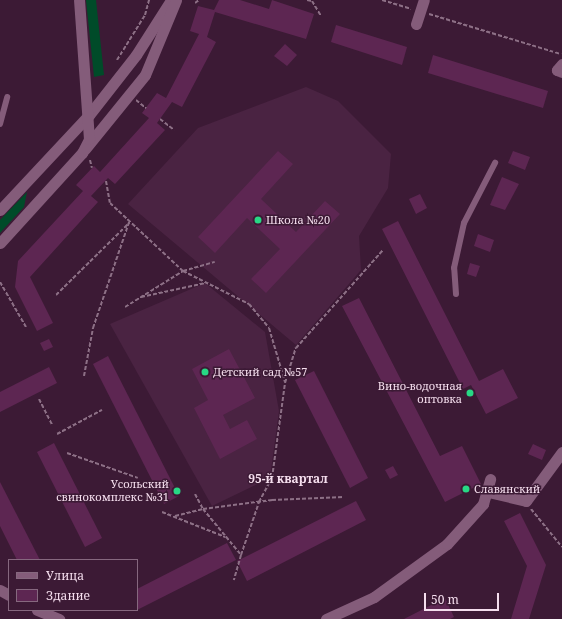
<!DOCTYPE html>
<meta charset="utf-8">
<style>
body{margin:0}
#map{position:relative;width:562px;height:619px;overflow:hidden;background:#3c1a35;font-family:"Noto Serif",serif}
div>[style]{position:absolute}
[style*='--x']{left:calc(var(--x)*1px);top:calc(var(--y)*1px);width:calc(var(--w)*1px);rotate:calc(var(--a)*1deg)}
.built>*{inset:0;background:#4a2342}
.green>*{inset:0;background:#004b29}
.building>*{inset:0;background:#5d2652}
.path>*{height:2px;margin-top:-1px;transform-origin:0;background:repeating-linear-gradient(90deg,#8d7086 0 4px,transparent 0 6px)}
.service>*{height:6px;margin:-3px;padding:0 3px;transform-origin:3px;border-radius:3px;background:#845c7a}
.minor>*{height:11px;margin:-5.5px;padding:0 5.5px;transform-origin:5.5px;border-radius:5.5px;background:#845c7a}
.tertiary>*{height:11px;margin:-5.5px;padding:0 5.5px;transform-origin:5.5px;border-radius:5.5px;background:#845c7a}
.secondary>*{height:11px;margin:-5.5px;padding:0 5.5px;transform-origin:5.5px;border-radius:5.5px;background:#845c7a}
.dots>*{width:11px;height:11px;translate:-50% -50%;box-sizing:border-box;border:2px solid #3c1a35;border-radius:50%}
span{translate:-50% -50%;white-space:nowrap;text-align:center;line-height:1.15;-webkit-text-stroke:3px #3c1a35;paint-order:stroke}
.poi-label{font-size:11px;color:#f5deee}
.left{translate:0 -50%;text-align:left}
.right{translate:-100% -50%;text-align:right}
.neighbourhood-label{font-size:12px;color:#f5deee;font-weight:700}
.legend{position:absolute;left:8px;top:559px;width:130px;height:52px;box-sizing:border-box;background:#3c1a35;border:1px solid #86687f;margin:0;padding:5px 7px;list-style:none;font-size:12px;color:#f5deee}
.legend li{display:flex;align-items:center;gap:8px;height:20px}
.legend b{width:20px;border:1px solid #86687f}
.scale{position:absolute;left:424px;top:593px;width:75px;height:18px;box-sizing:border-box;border:2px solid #f5deee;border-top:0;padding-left:5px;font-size:12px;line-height:14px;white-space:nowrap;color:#f5deee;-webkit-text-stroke:3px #3c1a35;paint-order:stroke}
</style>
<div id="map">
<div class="built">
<i style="clip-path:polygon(306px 87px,338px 101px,391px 154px,388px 188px,359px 236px,361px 270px,296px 345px,128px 204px,198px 128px)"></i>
<i style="clip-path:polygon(205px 283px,265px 332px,279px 411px,270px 478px,212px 506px,110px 324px)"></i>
</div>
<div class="green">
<i style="clip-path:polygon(86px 0,96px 0,104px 75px,94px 77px)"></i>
<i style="clip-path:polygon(27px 192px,24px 207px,0 233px,0 220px)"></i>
</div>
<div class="building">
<i style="clip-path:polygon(219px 0,240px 0,269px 9px,272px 0,314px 14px,306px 39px,215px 12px,207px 37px,216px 42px,182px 107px,172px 102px,157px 123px,165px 130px,115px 184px,108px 178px,91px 196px,98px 202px,30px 277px,53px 323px,37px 331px,15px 287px,18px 261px,83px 191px,76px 185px,94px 166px,100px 172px,149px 118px,142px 113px,157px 93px,166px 98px,199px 34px,190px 31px,198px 6px,214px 10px)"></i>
<i style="clip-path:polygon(336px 25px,407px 47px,402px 65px,331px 42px)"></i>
<i style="clip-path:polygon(285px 44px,297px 55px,287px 66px,274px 56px)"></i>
<i style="clip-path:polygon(433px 55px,548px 91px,543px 108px,428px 73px)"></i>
<i style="clip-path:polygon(278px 151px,293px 164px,261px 199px,296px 232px,325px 201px,340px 214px,266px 293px,251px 279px,280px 249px,247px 218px,215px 253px,198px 237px)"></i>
<i style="clip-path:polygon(513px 151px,530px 157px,525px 170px,508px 163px)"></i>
<i style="clip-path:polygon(502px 177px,519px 184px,505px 210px,490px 205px)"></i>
<i style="clip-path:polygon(420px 194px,427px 208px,416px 214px,409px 199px)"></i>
<i style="clip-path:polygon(398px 221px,479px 381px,503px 369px,518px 398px,486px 414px,471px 385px,463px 389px,382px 229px)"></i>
<i style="clip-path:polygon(478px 234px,494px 240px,490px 252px,474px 246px)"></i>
<i style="clip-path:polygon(470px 263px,480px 266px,476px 277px,467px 274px)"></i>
<i style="clip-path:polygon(359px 298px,440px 456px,462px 446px,481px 484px,445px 502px,342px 306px)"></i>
<i style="clip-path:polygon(49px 339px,53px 347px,44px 351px,40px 343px)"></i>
<i style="clip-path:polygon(229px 349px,255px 398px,223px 415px,230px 429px,247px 420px,257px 439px,220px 459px,194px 408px,208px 400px,192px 369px)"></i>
<i style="clip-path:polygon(108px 356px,179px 496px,164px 504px,93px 364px)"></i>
<i style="clip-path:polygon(49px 367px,57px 383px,0 412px,0 392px)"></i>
<i style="clip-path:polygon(314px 371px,368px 478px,350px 488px,295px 380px)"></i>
<i style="clip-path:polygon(54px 443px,102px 538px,85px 547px,37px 452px)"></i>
<i style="clip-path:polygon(533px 444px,546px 450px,542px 460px,528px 454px)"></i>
<i style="clip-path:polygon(393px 466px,398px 475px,390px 479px,385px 470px)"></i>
<i style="clip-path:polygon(0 482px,40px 560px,17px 560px,0 526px)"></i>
<i style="clip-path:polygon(356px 501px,366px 520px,247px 581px,237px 561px)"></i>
<i style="clip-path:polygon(520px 513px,546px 565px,529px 619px,511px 619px,527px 566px,504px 521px)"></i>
<i style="clip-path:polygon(227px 543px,236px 560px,137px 610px,137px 589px)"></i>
<i style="clip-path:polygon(445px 598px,454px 617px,450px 619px,404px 619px)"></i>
</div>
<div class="path">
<i style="--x:307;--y:0;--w:5;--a:11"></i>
<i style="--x:312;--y:1;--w:17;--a:59"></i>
<i style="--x:382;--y:0;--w:30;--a:17"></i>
<i style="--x:195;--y:3;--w:5;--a:-37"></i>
<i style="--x:429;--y:14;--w:138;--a:16.9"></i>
<i style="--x:117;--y:60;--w:53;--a:-58.1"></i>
<i style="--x:145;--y:15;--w:16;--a:-75"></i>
<i style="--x:136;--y:100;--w:13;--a:39"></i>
<i style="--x:160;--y:119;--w:18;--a:38"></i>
<i style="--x:90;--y:160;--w:8;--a:76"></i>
<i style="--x:106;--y:181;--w:22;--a:80"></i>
<i style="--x:110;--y:203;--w:100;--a:43"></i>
<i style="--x:183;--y:271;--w:74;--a:26.6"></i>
<i style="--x:249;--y:304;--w:31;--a:50"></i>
<i style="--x:269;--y:328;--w:56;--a:73.5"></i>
<i style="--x:0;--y:282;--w:52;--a:60"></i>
<i style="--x:56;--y:295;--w:103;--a:-44.6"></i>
<i style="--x:141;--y:297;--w:66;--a:-12.3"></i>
<i style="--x:125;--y:307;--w:68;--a:-31.8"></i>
<i style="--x:183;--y:271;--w:33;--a:-16"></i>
<i style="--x:84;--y:376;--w:49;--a:-79.4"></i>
<i style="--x:93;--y:328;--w:112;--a:-71.2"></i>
<i style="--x:39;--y:399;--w:29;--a:63"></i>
<i style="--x:57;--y:434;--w:51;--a:-28.1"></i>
<i style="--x:67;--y:453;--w:75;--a:19.4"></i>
<i style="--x:195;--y:494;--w:17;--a:62"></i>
<i style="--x:203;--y:509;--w:70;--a:-7.4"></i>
<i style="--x:272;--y:500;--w:72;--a:-2.4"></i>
<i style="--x:531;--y:509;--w:49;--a:50.8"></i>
<i style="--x:162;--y:512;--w:68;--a:21.6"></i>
<i style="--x:175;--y:516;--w:29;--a:-14"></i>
<i style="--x:203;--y:509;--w:60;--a:50.4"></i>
<i style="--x:241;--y:555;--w:26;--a:106"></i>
<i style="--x:241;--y:555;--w:56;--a:-71.2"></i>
<i style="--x:259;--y:502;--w:27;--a:-62"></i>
<i style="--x:272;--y:478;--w:96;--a:-82.2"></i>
<i style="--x:285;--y:383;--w:37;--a:-73"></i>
<i style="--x:296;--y:348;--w:131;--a:-48.4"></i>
</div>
<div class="service">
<i style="--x:0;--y:124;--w:28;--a:-75"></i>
<i style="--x:456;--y:294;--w:26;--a:-94"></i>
<i style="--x:454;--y:268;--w:46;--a:-77.5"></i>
<i style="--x:464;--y:223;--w:68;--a:-62.7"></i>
</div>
<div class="minor">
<i style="--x:416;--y:24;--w:25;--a:-72"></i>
<i style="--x:562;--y:64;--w:8;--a:130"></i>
<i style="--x:557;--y:70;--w:5;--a:22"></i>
<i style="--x:488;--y:492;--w:39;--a:13"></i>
<i style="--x:526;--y:501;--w:61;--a:-53.7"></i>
<i style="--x:0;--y:590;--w:10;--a:29"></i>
<i style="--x:37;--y:610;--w:24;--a:22"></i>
<i style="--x:326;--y:619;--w:53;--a:-24.6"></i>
<i style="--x:374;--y:597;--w:90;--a:-36"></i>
<i style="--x:447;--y:544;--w:54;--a:-48"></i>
<i style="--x:483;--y:504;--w:26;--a:-74"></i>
</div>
<div class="tertiary">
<i style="--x:89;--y:115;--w:76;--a:-51.9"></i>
<i style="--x:136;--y:55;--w:65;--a:-57.5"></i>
<i style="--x:85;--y:149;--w:95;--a:-51"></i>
<i style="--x:145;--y:75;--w:81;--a:-67.5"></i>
</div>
<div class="secondary">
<i style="--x:0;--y:210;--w:130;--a:-46.9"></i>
<i style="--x:0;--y:243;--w:122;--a:-47.7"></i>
<i style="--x:82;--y:153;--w:16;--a:-63"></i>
<i style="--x:89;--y:139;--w:139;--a:-94.1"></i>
</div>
<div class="dots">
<i style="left:258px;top:220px;background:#27d885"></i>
<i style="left:205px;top:372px;background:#27d885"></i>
<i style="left:470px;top:393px;background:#27d885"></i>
<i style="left:466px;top:489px;background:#27d885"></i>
<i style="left:177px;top:491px;background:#27d885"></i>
</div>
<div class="poi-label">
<span class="left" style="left:266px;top:220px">Школа №20</span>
<span class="left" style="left:213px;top:372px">Детский сад №57</span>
<span class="right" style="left:462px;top:393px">Вино-водочная<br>оптовка</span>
<span class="right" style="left:169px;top:491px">Усольский<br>свинокомплекс №31</span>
<span class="left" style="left:474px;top:489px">Славянский</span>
</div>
<div class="neighbourhood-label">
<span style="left:288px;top:479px">95-й квартал</span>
</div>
<ul class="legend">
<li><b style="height:5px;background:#845c7a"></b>Улица</li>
<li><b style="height:11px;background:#5d2652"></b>Здание</li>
</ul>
<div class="scale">50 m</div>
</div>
